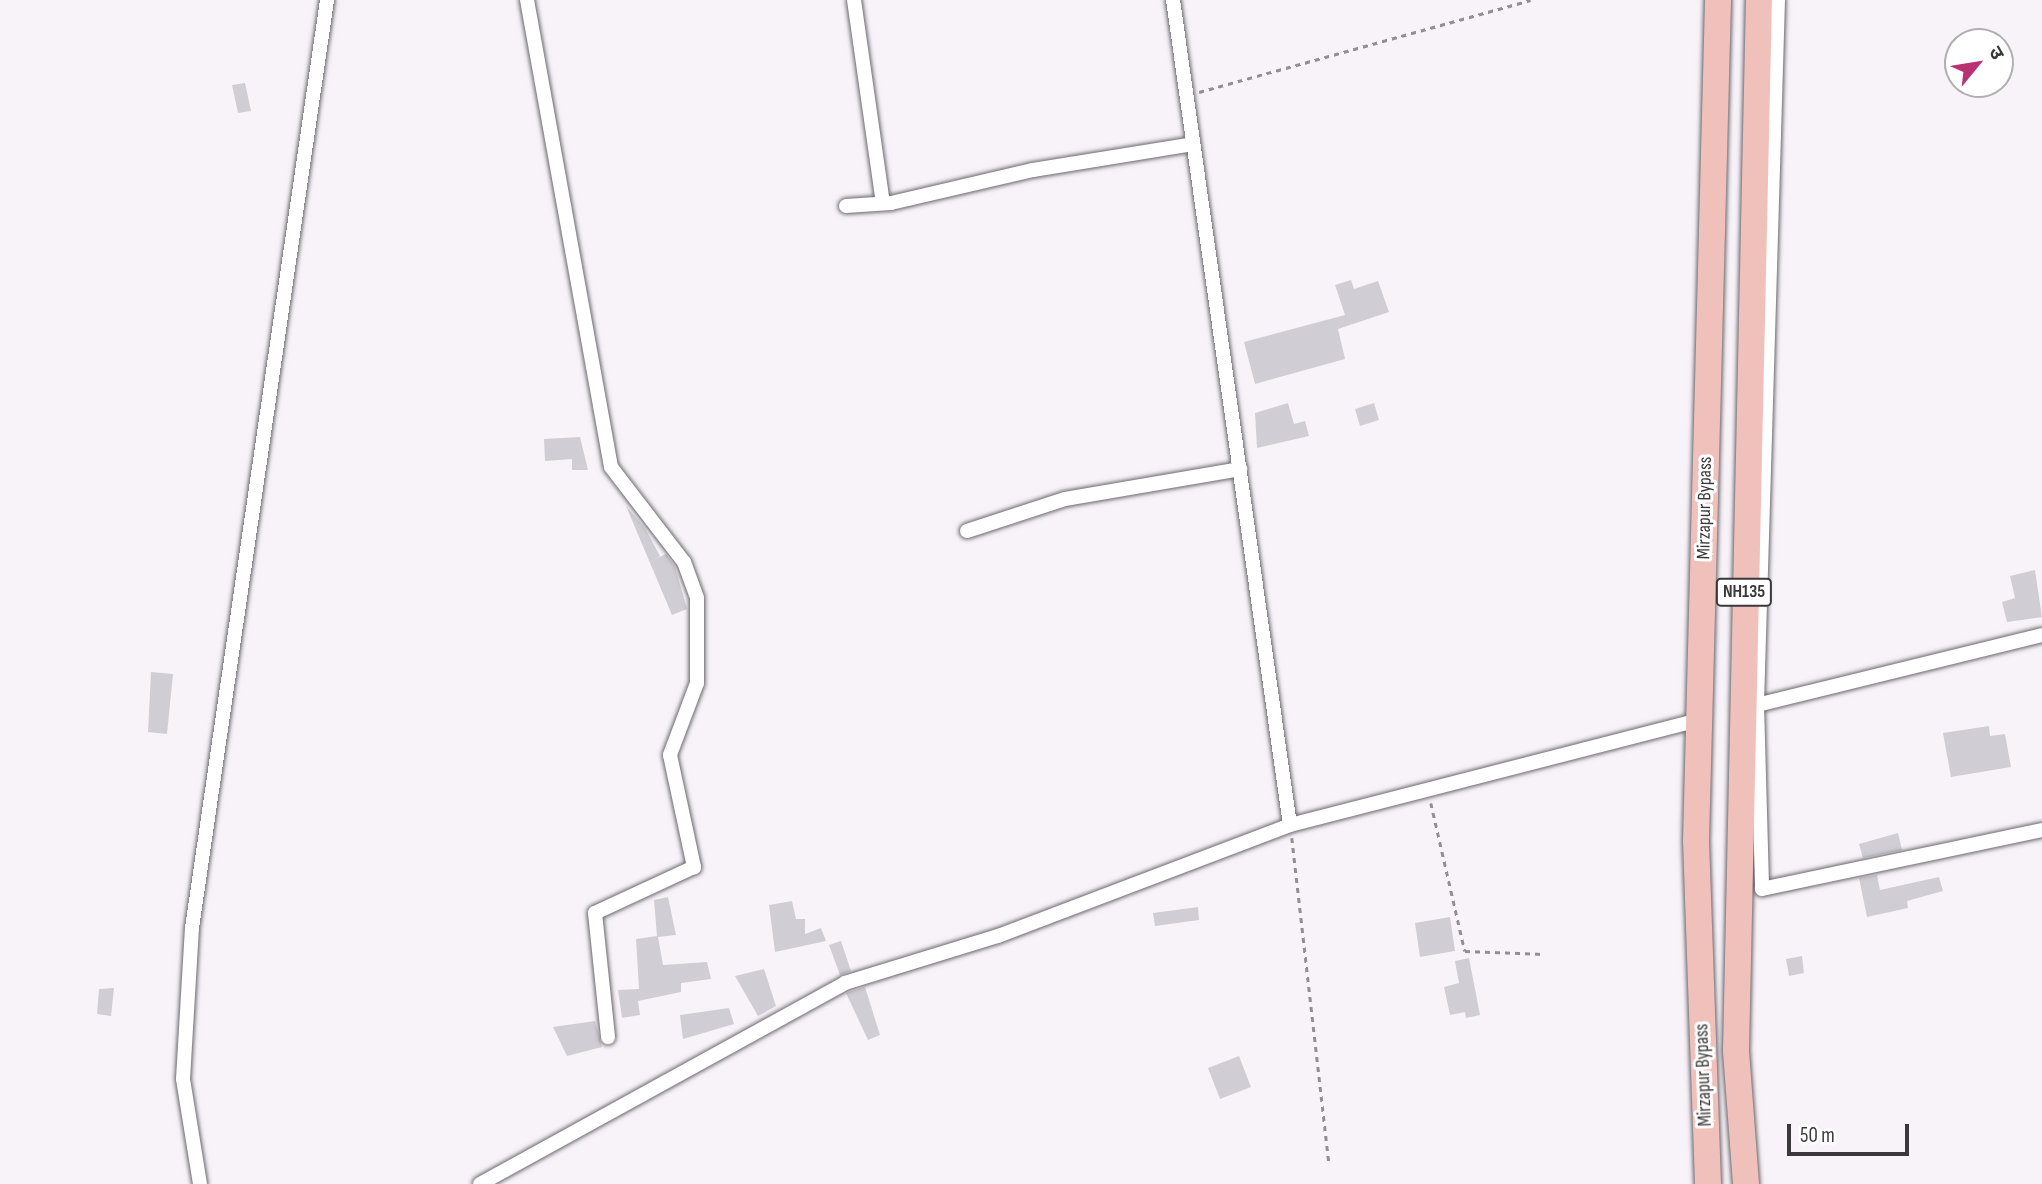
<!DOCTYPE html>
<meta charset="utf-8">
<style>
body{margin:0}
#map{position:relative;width:2042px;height:1184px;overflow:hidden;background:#f7f3f9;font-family:"Sofia Sans Condensed","Noto Sans Devanagari",sans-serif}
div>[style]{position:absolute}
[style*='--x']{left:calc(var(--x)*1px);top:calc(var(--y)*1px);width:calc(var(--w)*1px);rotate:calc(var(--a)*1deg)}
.building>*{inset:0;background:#d0ced4}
.path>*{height:2.5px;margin-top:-1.25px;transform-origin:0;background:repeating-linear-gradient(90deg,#928f93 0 5px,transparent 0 10px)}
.roads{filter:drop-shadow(0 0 2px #6b686d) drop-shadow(0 0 2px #6b686d)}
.street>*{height:14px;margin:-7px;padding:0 7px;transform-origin:7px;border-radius:7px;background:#fff}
.highway>*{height:26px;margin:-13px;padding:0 13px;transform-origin:13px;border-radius:13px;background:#f0c0bb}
span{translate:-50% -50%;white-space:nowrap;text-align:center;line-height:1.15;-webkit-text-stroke:6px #fff;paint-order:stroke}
.shield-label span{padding:2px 5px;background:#fff;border:2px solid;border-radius:5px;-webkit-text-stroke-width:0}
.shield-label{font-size:18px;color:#3a383a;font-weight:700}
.street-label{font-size:19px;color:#3a383a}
.north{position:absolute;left:1944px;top:28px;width:70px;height:70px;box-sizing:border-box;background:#fff;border:2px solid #b0afb0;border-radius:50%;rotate:60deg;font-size:19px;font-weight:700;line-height:28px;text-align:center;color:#3a383a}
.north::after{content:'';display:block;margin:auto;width:24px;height:32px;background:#b83274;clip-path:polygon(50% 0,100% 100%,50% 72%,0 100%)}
.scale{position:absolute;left:1787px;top:1124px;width:122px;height:32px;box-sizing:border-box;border:4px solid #3a383a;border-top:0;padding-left:9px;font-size:21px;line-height:24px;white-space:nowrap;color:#3a383a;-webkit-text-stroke:5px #fff;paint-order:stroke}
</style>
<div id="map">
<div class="building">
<i style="clip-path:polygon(245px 83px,251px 111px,238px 113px,232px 85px)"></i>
<i style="clip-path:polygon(1351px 280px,1354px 289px,1378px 281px,1389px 312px,1338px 329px,1345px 359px,1255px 384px,1244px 342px,1345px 315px,1335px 285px)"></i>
<i style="clip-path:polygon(1288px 403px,1294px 424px,1305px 421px,1309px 436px,1257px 448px,1255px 413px)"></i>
<i style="clip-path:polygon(1374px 403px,1379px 420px,1360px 426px,1355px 409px)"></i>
<i style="clip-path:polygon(580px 437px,588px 470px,572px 470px,572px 459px,545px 461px,544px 439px)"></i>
<i style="clip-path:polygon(626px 506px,645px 528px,660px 556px,655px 559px,666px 554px,675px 567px,687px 609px,672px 615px)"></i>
<i style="clip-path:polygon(2035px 570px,2042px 617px,2007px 622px,2002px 602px,2015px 598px,2010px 576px)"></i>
<i style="clip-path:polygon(151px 672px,173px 674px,167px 734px,148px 732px)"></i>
<i style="clip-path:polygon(1989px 726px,1990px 736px,2005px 734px,2011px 767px,1951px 777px,1943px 733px)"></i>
<i style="clip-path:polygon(1898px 833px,1902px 850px,1863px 858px,1859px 844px)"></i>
<i style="clip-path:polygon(1877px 875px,1880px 890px,1939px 877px,1943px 891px,1907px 901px,1908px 908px,1867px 917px,1859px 878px)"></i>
<i style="clip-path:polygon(668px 897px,676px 935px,658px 937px,663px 965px,707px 962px,711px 979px,681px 983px,681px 992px,638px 1001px,640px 1015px,622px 1018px,618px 990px,639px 989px,636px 939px,657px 936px,654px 900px)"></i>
<i style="clip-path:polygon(792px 901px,796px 919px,805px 919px,805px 934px,821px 928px,826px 941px,775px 952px,769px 905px)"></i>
<i style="clip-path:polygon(1198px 907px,1199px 920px,1155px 926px,1153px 913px)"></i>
<i style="clip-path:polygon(1450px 917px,1455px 951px,1420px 957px,1415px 923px)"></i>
<i style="clip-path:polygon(841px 941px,851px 971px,840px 975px,829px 945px)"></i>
<i style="clip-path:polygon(1802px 956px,1804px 973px,1789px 976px,1786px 959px)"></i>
<i style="clip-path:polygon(1469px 958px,1480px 1015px,1466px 1018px,1465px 1012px,1450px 1015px,1444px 987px,1459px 983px,1455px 961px)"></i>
<i style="clip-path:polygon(764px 969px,776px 1006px,758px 1016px,735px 976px)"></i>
<i style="clip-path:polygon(865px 987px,880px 1035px,868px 1040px,846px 993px)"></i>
<i style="clip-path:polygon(114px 988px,111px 1016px,97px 1014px,99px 989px)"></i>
<i style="clip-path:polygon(729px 1008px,734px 1024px,683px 1039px,680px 1015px)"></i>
<i style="clip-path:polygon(595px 1021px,602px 1047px,567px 1056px,553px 1027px)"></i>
<i style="clip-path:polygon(1239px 1056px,1251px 1087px,1220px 1099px,1208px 1068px)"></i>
</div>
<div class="path">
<i style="--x:1199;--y:92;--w:344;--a:-15.5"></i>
<i style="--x:1431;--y:803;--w:152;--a:77.1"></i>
<i style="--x:1465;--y:951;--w:79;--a:2.2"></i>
<i style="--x:1292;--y:838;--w:326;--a:83.5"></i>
</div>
<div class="roads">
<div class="street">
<i style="--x:527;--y:0;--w:474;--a:79.8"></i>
<i style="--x:611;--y:467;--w:120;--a:52.5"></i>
<i style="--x:684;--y:562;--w:38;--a:70"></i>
<i style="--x:697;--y:598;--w:85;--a:90"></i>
<i style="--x:697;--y:683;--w:77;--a:110.6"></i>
<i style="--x:670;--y:755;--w:115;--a:77.9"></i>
<i style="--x:694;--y:867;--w:109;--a:155.1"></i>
<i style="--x:595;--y:913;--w:125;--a:84"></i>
<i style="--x:854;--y:0;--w:205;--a:81.9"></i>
<i style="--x:1173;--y:0;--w:833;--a:81.93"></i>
<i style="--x:1778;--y:0;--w:705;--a:91.71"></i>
<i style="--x:1757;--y:705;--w:184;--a:88.4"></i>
<i style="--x:1762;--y:889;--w:286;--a:-11.9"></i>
<i style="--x:846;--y:206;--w:45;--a:-3.8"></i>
<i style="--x:891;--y:203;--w:146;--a:-13.1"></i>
<i style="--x:1033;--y:170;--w:162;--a:-9.2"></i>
<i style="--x:967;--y:531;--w:103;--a:-18.1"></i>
<i style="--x:1065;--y:499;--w:178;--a:-9.7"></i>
<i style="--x:1757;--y:705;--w:293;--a:-13.8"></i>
<i style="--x:200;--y:1184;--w:106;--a:-99.2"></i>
<i style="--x:183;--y:1079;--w:151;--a:-86.6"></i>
<i style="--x:192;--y:928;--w:938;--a:-81.72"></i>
<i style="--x:480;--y:1184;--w:417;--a:-28.8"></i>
<i style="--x:845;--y:983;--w:160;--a:-17.1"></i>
<i style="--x:998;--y:936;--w:312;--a:-20.8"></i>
<i style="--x:1290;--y:825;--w:422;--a:-14.4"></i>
</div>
<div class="highway">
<i style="--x:1708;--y:1184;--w:343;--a:-92"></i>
<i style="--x:1696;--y:841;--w:841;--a:-88.5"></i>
<i style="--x:1746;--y:1184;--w:133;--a:-94.3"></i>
<i style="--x:1736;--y:1051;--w:1051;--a:-88.75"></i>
</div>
</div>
<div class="shield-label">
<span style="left:1744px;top:592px">NH135</span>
</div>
<div class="street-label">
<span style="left:1705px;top:508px;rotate:-89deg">Mirzapur Bypass</span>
<span style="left:1704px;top:1075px;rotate:-92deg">Mirzapur Bypass</span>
</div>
<div class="north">उ</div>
<div class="scale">50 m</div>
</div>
